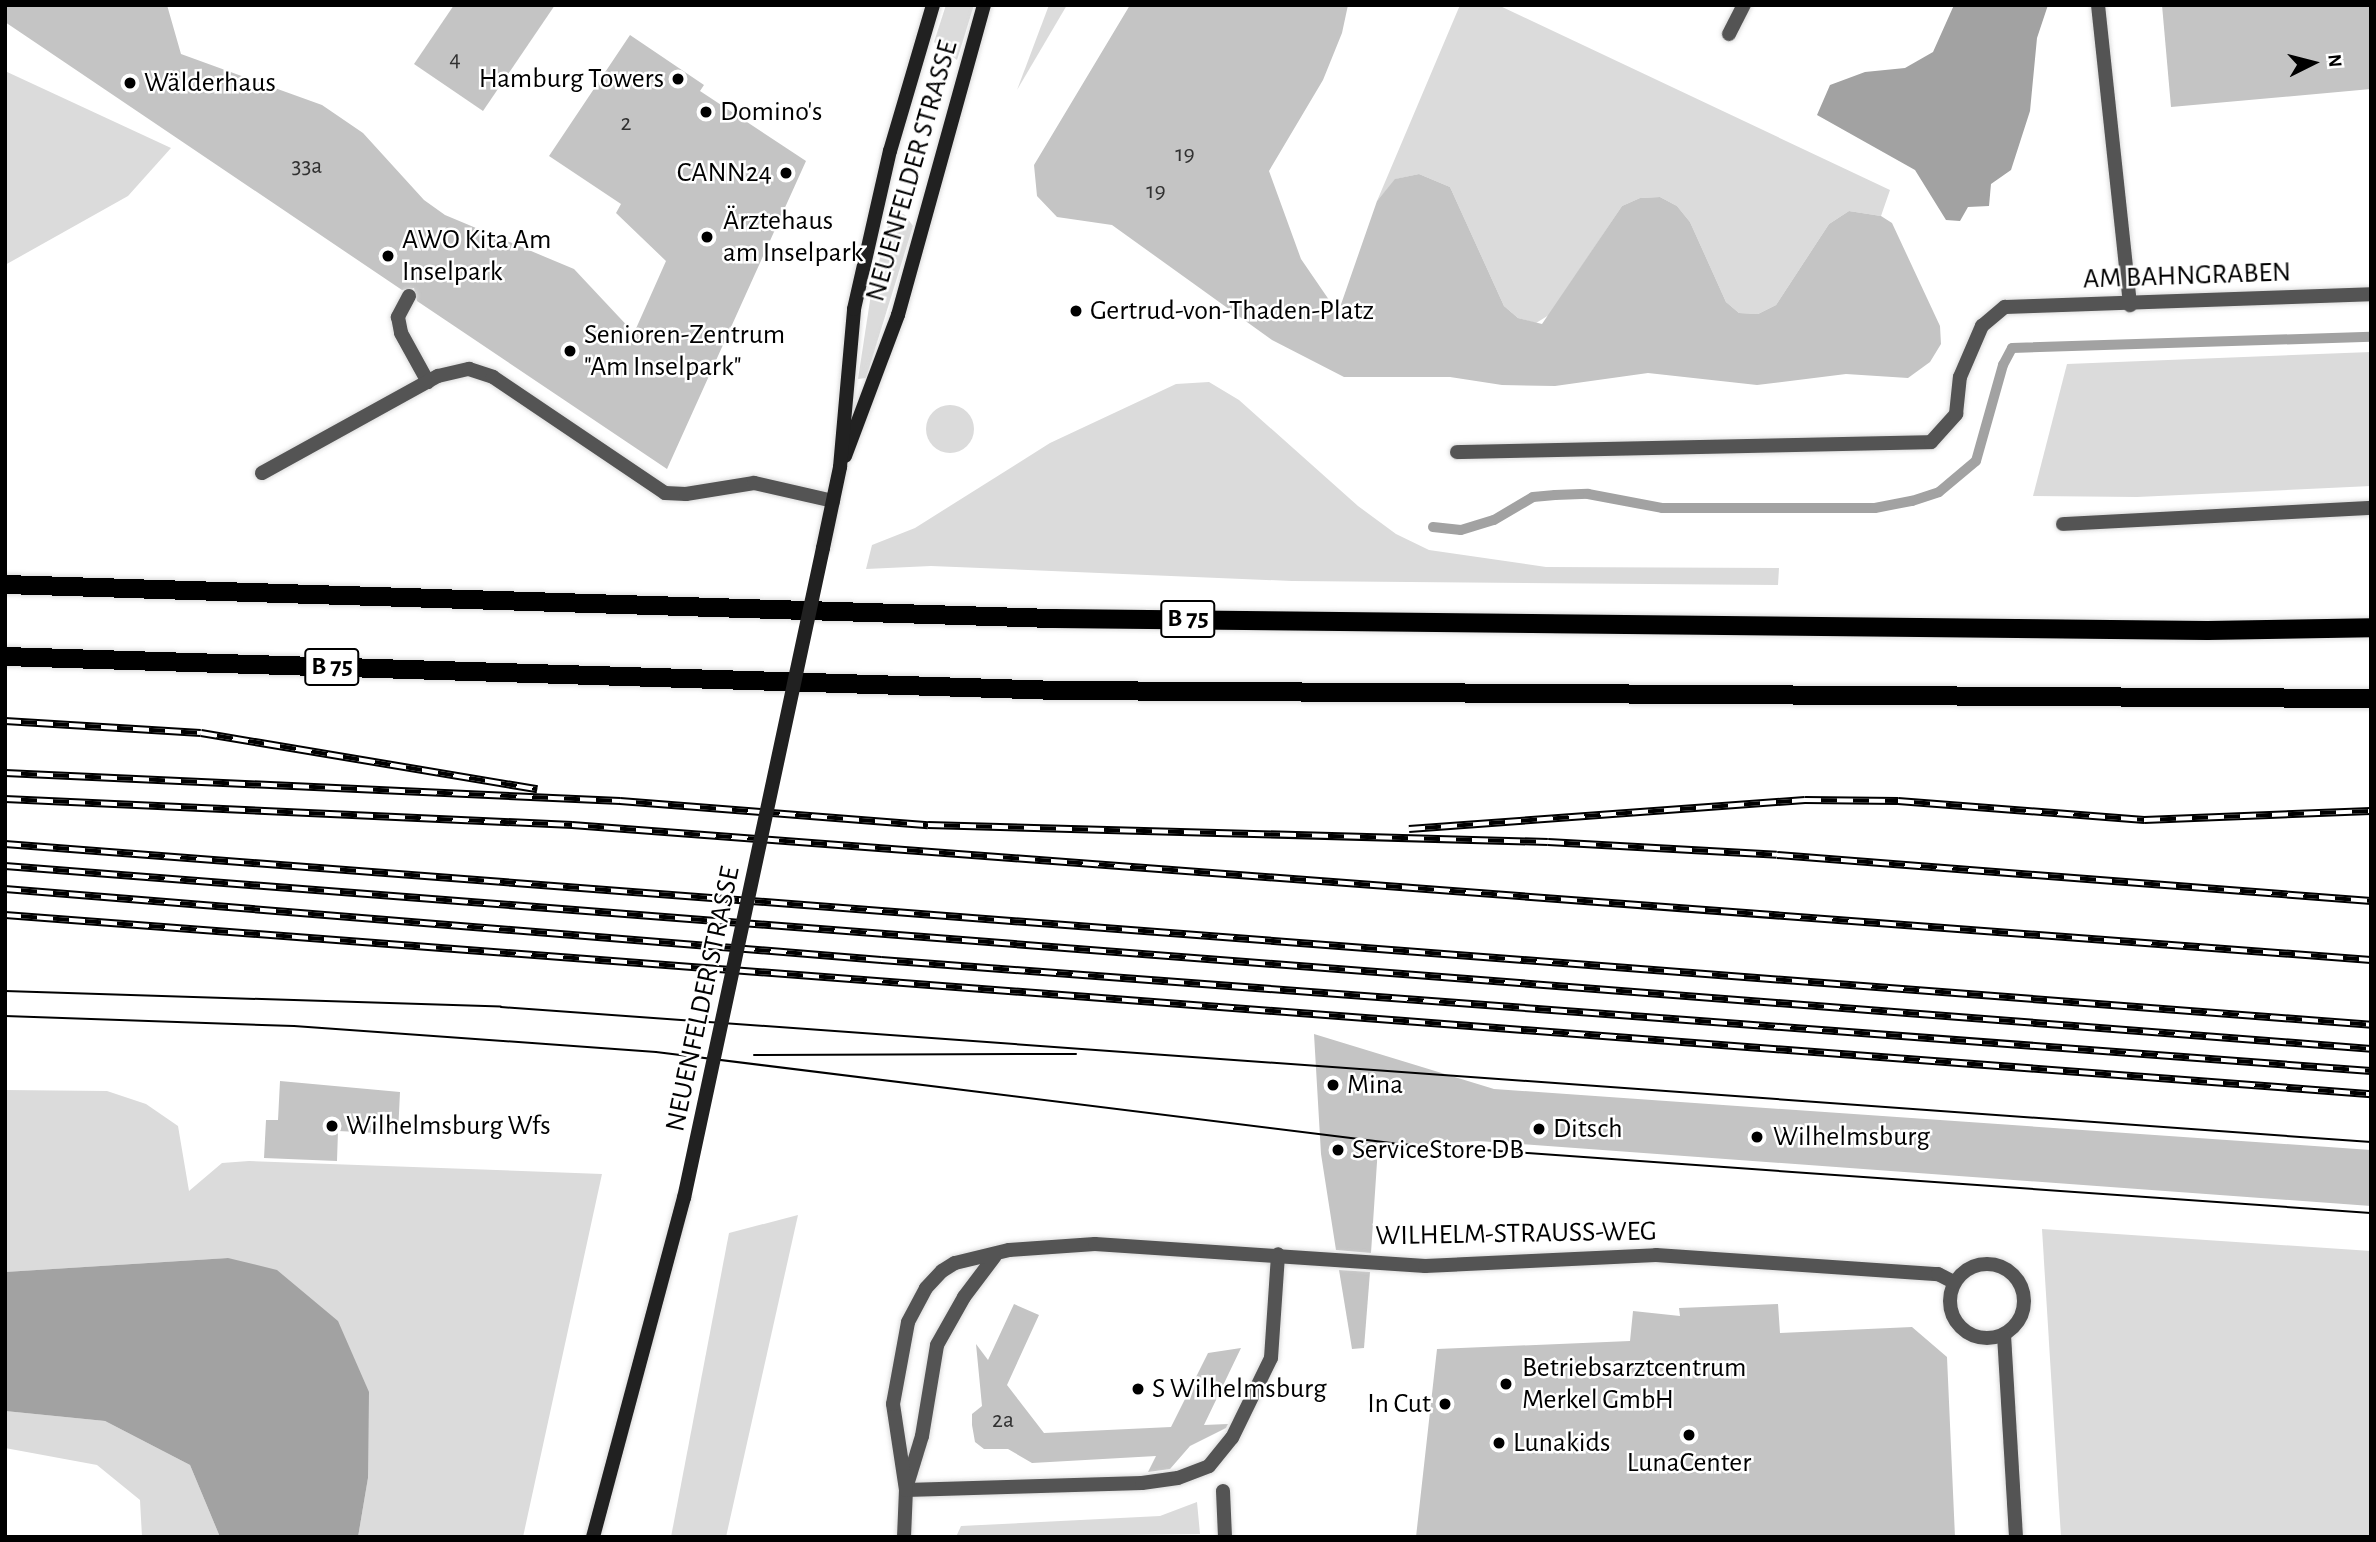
<!DOCTYPE html>
<meta charset="utf-8">
<style>
body{margin:0}
#map{position:relative;width:2376px;height:1542px;overflow:hidden;background:#fff;font-family:"Alegreya Sans",sans-serif}
div>[style]{position:absolute}
[style*='--x']{left:calc(var(--x)*1px);top:calc(var(--y)*1px);width:calc(var(--w)*1px);rotate:calc(var(--a)*1deg)}
.green>*{inset:0;background:#dbdbdb}
.round{border-radius:50%}
.water>*{inset:0;background:#a2a2a2}
.stream>*{height:10px;margin:-5px;padding:0 5px;transform-origin:5px;border-radius:5px;background:#a2a2a2}
.building>*{inset:0;background:#c4c4c4}
.roads{filter:drop-shadow(0 0 2px #dbdbdb) drop-shadow(0 0 2px #dbdbdb)}
.service>*{height:14px;margin:-7px;padding:0 7px;transform-origin:7px;border-radius:7px;background:#545454}
.pedestrian>*{height:14px;margin:-7px;padding:0 7px;transform-origin:7px;border-radius:7px;background:#545454}
.minor>*{height:14px;margin:-7px;padding:0 7px;transform-origin:7px;border-radius:7px;background:#545454}
.minor>.ring{margin:-7px;padding:0;box-sizing:content-box;background:none;border:14px solid #545454;border-radius:50%}
.secondary>*{height:14px;margin:-7px;padding:0 7px;transform-origin:7px;border-radius:7px;background:#212121}
.trunk>*{height:19px;margin:-9.5px;padding:0 9.5px;transform-origin:9.5px;border-radius:9.5px;background:#000}
.tram>*{height:2px;margin:-1px;padding:0 1px;transform-origin:1px;border-radius:1px;background:#000}
.rail>*{height:8px;margin-top:-4px;transform-origin:0;background:repeating-linear-gradient(90deg,#fff 0 16px,#000 0 32px);box-sizing:border-box;border-block:2px solid #000}
.secondary-bridge>*{height:14px;margin:-7px;padding:0 7px;transform-origin:7px;border-radius:7px;background:#212121}
.dots>*{width:19px;height:19px;translate:-50% -50%;box-sizing:border-box;border:4px solid #fff;border-radius:50%}
span{translate:-50% -50%;white-space:nowrap;text-align:center;line-height:1.15;-webkit-text-stroke:5px #fff;paint-order:stroke}
.number-label{font-size:24px;color:#313131}
.number-label span{-webkit-text-stroke-width:0}
.shield-label span{padding:2px 5px;background:#fff;border:2px solid;border-radius:5px;-webkit-text-stroke-width:0}
.shield-label{font-size:26px;color:#000;font-weight:700}
.poi-label{font-size:28px;color:#000}
.right{translate:-100% -50%;text-align:right}
.left{translate:0 -50%;text-align:left}
.street-label{font-size:28px;color:#000}
.frame{position:absolute;inset:0;border:7px solid #000;pointer-events:none}
.north{position:absolute;left:2278px;top:28px;width:70px;height:70px;-webkit-text-stroke:5px #fff;paint-order:stroke;rotate:84deg;font-size:19px;font-weight:700;line-height:28px;text-align:center;color:#000}
.north::after{content:'';display:block;margin:auto;width:24px;height:32px;background:#000;clip-path:polygon(50% 0,100% 100%,50% 72%,0 100%)}
</style>
<div id="map">
<div class="green">
<i style="clip-path:polygon(946px 5px,974px 5px,957px 60px,934px 42px)"></i>
<i style="clip-path:polygon(1049px 5px,1067px 5px,1017px 90px)"></i>
<i style="clip-path:polygon(1460px 5px,1498px 5px,1890px 190px,1881px 216px,1849px 211px,1829px 224px,1776px 305px,1758px 314px,1739px 313px,1726px 302px,1690px 222px,1677px 206px,1660px 197px,1640px 198px,1622px 206px,1549px 315px,1536px 323px,1518px 318px,1504px 306px,1450px 187px,1419px 174px,1396px 179px,1377px 201px)"></i>
<i style="clip-path:polygon(5px 71px,171px 148px,128px 196px,5px 265px)"></i>
<i style="clip-path:polygon(892px 209px,905px 215px,913px 226px,866px 378px,858px 379px,871px 294px)"></i>
<i style="clip-path:polygon(2371px 352px,2371px 486px,2137px 497px,2033px 496px,2067px 364px)"></i>
<i style="clip-path:polygon(1209px 382px,1239px 400px,1358px 506px,1396px 534px,1429px 550px,1546px 567px,1779px 568px,1778px 585px,1292px 581px,931px 566px,866px 569px,872px 545px,915px 528px,1050px 443px,1176px 384px)"></i>
<i class="round" style="left:926px;top:405px;width:48px;height:48px"></i>
<i style="clip-path:polygon(5px 1090px,107px 1091px,146px 1104px,178px 1126px,189px 1191px,222px 1163px,249px 1161px,602px 1174px,523px 1537px,358px 1537px,368px 1478px,228px 1258px,5px 1272px)"></i>
<i style="clip-path:polygon(798px 1215px,726px 1537px,671px 1537px,729px 1233px)"></i>
<i style="clip-path:polygon(2042px 1229px,2371px 1251px,2371px 1537px,2061px 1537px)"></i>
<i style="clip-path:polygon(5px 1411px,105px 1421px,190px 1465px,220px 1537px,142px 1537px,140px 1500px,97px 1465px,5px 1448px)"></i>
<i style="clip-path:polygon(1197px 1502px,1200px 1534px,956px 1537px,961px 1526px,1160px 1516px)"></i>
</div>
<div class="water">
<i style="clip-path:polygon(1954px 5px,2048px 5px,2037px 38px,2030px 111px,2011px 170px,1991px 184px,1989px 206px,1968px 207px,1960px 221px,1946px 220px,1915px 170px,1817px 115px,1830px 85px,1865px 72px,1905px 68px,1933px 52px)"></i>
<i style="clip-path:polygon(228px 1258px,277px 1270px,338px 1321px,369px 1392px,368px 1478px,358px 1537px,220px 1537px,190px 1465px,105px 1421px,5px 1411px,5px 1272px)"></i>
</div>
<div class="stream">
<i style="--x:1433;--y:527;--w:28;--a:6"></i>
<i style="--x:1461;--y:530;--w:34;--a:-17"></i>
<i style="--x:1494;--y:520;--w:45;--a:-30.5"></i>
<i style="--x:1533;--y:497;--w:22;--a:-5"></i>
<i style="--x:1555;--y:495;--w:33;--a:-2"></i>
<i style="--x:1588;--y:494;--w:75;--a:10.7"></i>
<i style="--x:1662;--y:508;--w:213;--a:0"></i>
<i style="--x:1875;--y:508;--w:38;--a:-11"></i>
<i style="--x:1912;--y:501;--w:28;--a:-18"></i>
<i style="--x:1939;--y:492;--w:48;--a:-40"></i>
<i style="--x:1976;--y:461;--w:100;--a:-74.3"></i>
<i style="--x:2003;--y:365;--w:19;--a:-62"></i>
<i style="--x:2012;--y:348;--w:359;--a:-1.8"></i>
</div>
<div class="building">
<i style="clip-path:polygon(5px 5px,167px 5px,181px 54px,322px 105px,363px 133px,424px 200px,445px 215px,574px 269px,634px 333px,666px 261px,616px 213px,621px 204px,549px 156px,630px 35px,704px 85px,700px 91px,806px 161px,667px 469px,417px 301px,414px 288px,402px 290px,5px 22px)"></i>
<i style="clip-path:polygon(454px 5px,555px 5px,483px 111px,414px 64px)"></i>
<i style="clip-path:polygon(1130px 5px,1348px 5px,1342px 33px,1323px 80px,1269px 171px,1301px 259px,1338px 313px,1377px 201px,1395px 179px,1419px 174px,1450px 187px,1504px 306px,1518px 318px,1542px 324px,1622px 206px,1640px 198px,1660px 197px,1677px 206px,1690px 222px,1726px 302px,1739px 313px,1758px 314px,1776px 305px,1829px 224px,1849px 211px,1881px 216px,1892px 223px,1940px 326px,1941px 344px,1930px 362px,1908px 378px,1846px 374px,1757px 385px,1648px 373px,1555px 386px,1502px 385px,1450px 377px,1344px 377px,1272px 340px,1112px 225px,1057px 217px,1037px 196px,1034px 165px)"></i>
<i style="clip-path:polygon(2162px 5px,2371px 5px,2371px 89px,2171px 107px)"></i>
<i style="clip-path:polygon(1314px 1034px,1494px 1089px,2371px 1150px,2371px 1206px,1478px 1141px,1378px 1147px,1371px 1253px,1336px 1250px,1321px 1154px)"></i>
<i style="clip-path:polygon(280px 1081px,400px 1092px,398px 1134px,338px 1131px,337px 1161px,264px 1158px,266px 1120px,278px 1120px)"></i>
<i style="clip-path:polygon(1339px 1270px,1370px 1272px,1364px 1348px,1352px 1349px)"></i>
<i style="clip-path:polygon(1014px 1304px,1039px 1315px,1007px 1385px,1044px 1433px,1171px 1427px,1208px 1353px,1241px 1348px,1204px 1425px,1228px 1424px,1226px 1428px,1190px 1446px,1170px 1469px,1148px 1472px,1156px 1456px,1032px 1463px,1008px 1449px,984px 1449px,975px 1442px,972px 1425px,972px 1414px,982px 1406px,976px 1344px,988px 1360px)"></i>
<i style="clip-path:polygon(1778px 1304px,1780px 1333px,1912px 1327px,1947px 1357px,1955px 1537px,1416px 1537px,1437px 1349px,1630px 1341px,1633px 1311px,1680px 1316px,1679px 1308px)"></i>
</div>
<div class="roads">
<div class="service">
<i style="--x:2098;--y:5;--w:302;--a:83.9"></i>
<i style="--x:1729;--y:34;--w:33;--a:-63"></i>
<i style="--x:409;--y:296;--w:24;--a:118"></i>
<i style="--x:398;--y:317;--w:16;--a:79"></i>
<i style="--x:401;--y:333;--w:56;--a:61.1"></i>
<i style="--x:1457;--y:452;--w:474;--a:-1.2"></i>
<i style="--x:1931;--y:442;--w:38;--a:-48"></i>
<i style="--x:1956;--y:414;--w:37;--a:-84"></i>
<i style="--x:1960;--y:377;--w:56;--a:-66.7"></i>
<i style="--x:1982;--y:326;--w:30;--a:-40"></i>
<i style="--x:262;--y:473;--w:201;--a:-28.9"></i>
<i style="--x:438;--y:376;--w:32;--a:-13"></i>
<i style="--x:469;--y:369;--w:25;--a:18"></i>
<i style="--x:493;--y:377;--w:207;--a:34"></i>
<i style="--x:665;--y:493;--w:21;--a:3"></i>
<i style="--x:686;--y:494;--w:69;--a:-9.2"></i>
<i style="--x:754;--y:483;--w:81;--a:12.8"></i>
<i style="--x:2063;--y:524;--w:308;--a:-3"></i>
<i style="--x:906;--y:1490;--w:236;--a:-1.7"></i>
<i style="--x:1142;--y:1483;--w:36;--a:-8"></i>
<i style="--x:1178;--y:1478;--w:33;--a:-21"></i>
<i style="--x:1209;--y:1466;--w:36;--a:-51"></i>
<i style="--x:1232;--y:1438;--w:89;--a:-64"></i>
<i style="--x:1271;--y:1358;--w:104;--a:-86.1"></i>
</div>
<div class="pedestrian">
<i style="--x:1223;--y:1491;--w:46;--a:87.5"></i>
</div>
<div class="minor">
<i style="--x:2005;--y:307;--w:366;--a:-2"></i>
<i class="ring" style="left:1950px;top:1264px;width:60px;height:60px"></i>
<i style="--x:2004;--y:1335;--w:202;--a:86.6"></i>
<i style="--x:907;--y:1485;--w:51;--a:-73"></i>
<i style="--x:922;--y:1436;--w:92;--a:-80.6"></i>
<i style="--x:937;--y:1345;--w:55;--a:-60.6"></i>
<i style="--x:964;--y:1297;--w:51;--a:-52.9"></i>
<i style="--x:904;--y:1537;--w:47;--a:-87.6"></i>
<i style="--x:906;--y:1490;--w:87;--a:-98.6"></i>
<i style="--x:893;--y:1404;--w:83;--a:-79.6"></i>
<i style="--x:908;--y:1322;--w:38;--a:-62"></i>
<i style="--x:926;--y:1288;--w:23;--a:-47"></i>
<i style="--x:942;--y:1271;--w:15;--a:-32"></i>
<i style="--x:955;--y:1263;--w:56;--a:-13.5"></i>
<i style="--x:1009;--y:1250;--w:86;--a:-4"></i>
<i style="--x:1095;--y:1244;--w:331;--a:3.8"></i>
<i style="--x:1425;--y:1266;--w:231;--a:-2.7"></i>
<i style="--x:1656;--y:1255;--w:283;--a:3.9"></i>
<i style="--x:1938;--y:1274;--w:18;--a:27"></i>
</div>
<div class="secondary">
<i style="--x:845;--y:456;--w:151;--a:-69.4"></i>
<i style="--x:898;--y:315;--w:322;--a:-74.5"></i>
<i style="--x:823;--y:548;--w:83;--a:-78.1"></i>
<i style="--x:840;--y:467;--w:159;--a:-84.9"></i>
<i style="--x:854;--y:309;--w:162;--a:-77.2"></i>
<i style="--x:890;--y:151;--w:152;--a:-73.6"></i>
<i style="--x:593;--y:1537;--w:351;--a:-75"></i>
</div>
<div class="trunk">
<i style="--x:5;--y:584;--w:1049;--a:1.86"></i>
<i style="--x:1053;--y:618;--w:1154;--a:0.6"></i>
<i style="--x:2207;--y:630;--w:164;--a:-1"></i>
<i style="--x:5;--y:656;--w:1051;--a:1.85"></i>
<i style="--x:1055;--y:690;--w:1316;--a:0.35"></i>
</div>
</div>
<div class="tram">
<i style="--x:5;--y:991;--w:496;--a:1.8"></i>
<i style="--x:501;--y:1007;--w:1875;--a:4.13"></i>
<i style="--x:5;--y:1016;--w:289;--a:2"></i>
<i style="--x:294;--y:1026;--w:363;--a:4.1"></i>
<i style="--x:656;--y:1052;--w:749;--a:7.06"></i>
<i style="--x:1399;--y:1144;--w:974;--a:4.06"></i>
<i style="--x:754;--y:1055;--w:322;--a:-0.2"></i>
</div>
<div class="rail">
<i style="--x:5;--y:721;--w:196;--a:3.5"></i>
<i style="--x:201;--y:733;--w:341;--a:9.5"></i>
<i style="--x:5;--y:773;--w:616;--a:2.61"></i>
<i style="--x:620;--y:801;--w:309;--a:4.5"></i>
<i style="--x:928;--y:825;--w:620;--a:1.57"></i>
<i style="--x:1548;--y:842;--w:229;--a:3.2"></i>
<i style="--x:1777;--y:855;--w:596;--a:4.43"></i>
<i style="--x:5;--y:799;--w:568;--a:2.63"></i>
<i style="--x:572;--y:825;--w:1804;--a:4.29"></i>
<i style="--x:1409;--y:829;--w:397;--a:-4.2"></i>
<i style="--x:1805;--y:800;--w:93;--a:0.6"></i>
<i style="--x:1898;--y:801;--w:247;--a:4.4"></i>
<i style="--x:2144;--y:820;--w:227;--a:-2.3"></i>
<i style="--x:5;--y:844;--w:2373;--a:4.37"></i>
<i style="--x:5;--y:866;--w:2373;--a:4.42"></i>
<i style="--x:5;--y:889;--w:879;--a:4.63"></i>
<i style="--x:881;--y:960;--w:1494;--a:4.26"></i>
<i style="--x:5;--y:915;--w:2373;--a:4.33"></i>
</div>
<div class="secondary-bridge">
<i style="--x:684;--y:1198;--w:665;--a:-77.93"></i>
</div>
<div class="dots">
<i style="left:678px;top:79px;background:#000"></i>
<i style="left:130px;top:83px;background:#000"></i>
<i style="left:706px;top:112px;background:#000"></i>
<i style="left:786px;top:173px;background:#000"></i>
<i style="left:707px;top:237px;background:#000"></i>
<i style="left:388px;top:256px;background:#000"></i>
<i style="left:1076px;top:311px;background:#000"></i>
<i style="left:570px;top:351px;background:#000"></i>
<i style="left:1333px;top:1085px;background:#000"></i>
<i style="left:332px;top:1126px;background:#000"></i>
<i style="left:1539px;top:1129px;background:#000"></i>
<i style="left:1757px;top:1137px;background:#000"></i>
<i style="left:1338px;top:1150px;background:#000"></i>
<i style="left:1506px;top:1384px;background:#000"></i>
<i style="left:1138px;top:1389px;background:#000"></i>
<i style="left:1445px;top:1404px;background:#000"></i>
<i style="left:1689px;top:1435px;background:#000"></i>
<i style="left:1499px;top:1443px;background:#000"></i>
</div>
<div class="number-label">
<span style="left:455px;top:60px">4</span>
<span style="left:626px;top:124px">2</span>
<span style="left:1185px;top:155px">19</span>
<span style="left:307px;top:167px">33a</span>
<span style="left:1156px;top:192px">19</span>
<span style="left:1003px;top:1421px">2a</span>
</div>
<div class="shield-label">
<span style="left:1188px;top:619px">B 75</span>
<span style="left:332px;top:667px">B 75</span>
</div>
<div class="poi-label">
<span class="right" style="left:664px;top:79px">Hamburg Towers</span>
<span class="left" style="left:144px;top:83px">Wälderhaus</span>
<span class="left" style="left:720px;top:112px">Domino's</span>
<span class="right" style="left:772px;top:173px">CANN24</span>
<span class="left" style="left:723px;top:237px">Ärztehaus<br>am Inselpark</span>
<span class="left" style="left:402px;top:256px">AWO Kita Am<br>Inselpark</span>
<span class="left" style="left:1090px;top:311px">Gertrud-von-Thaden-Platz</span>
<span class="left" style="left:584px;top:351px">Senioren-Zentrum<br>"Am Inselpark"</span>
<span class="left" style="left:1347px;top:1085px">Mina</span>
<span class="left" style="left:346px;top:1126px">Wilhelmsburg Wfs</span>
<span class="left" style="left:1553px;top:1129px">Ditsch</span>
<span class="left" style="left:1773px;top:1137px">Wilhelmsburg</span>
<span class="left" style="left:1352px;top:1150px">ServiceStore DB</span>
<span class="left" style="left:1522px;top:1384px">Betriebsarztcentrum<br>Merkel GmbH</span>
<span class="left" style="left:1152px;top:1389px">S Wilhelmsburg</span>
<span class="right" style="left:1431px;top:1404px">In Cut</span>
<span class="left" style="left:1513px;top:1443px">Lunakids</span>
<span style="left:1689px;top:1463px">LunaCenter</span>
</div>
<div class="street-label">
<span style="left:912px;top:171px;rotate:-74deg">NEUENFELDER STRASSE</span>
<span style="left:2187px;top:276px;rotate:-2deg">AM BAHNGRABEN</span>
<span style="left:703px;top:999px;rotate:-78deg">NEUENFELDER STRASSE</span>
<span style="left:1516px;top:1234px;rotate:-1deg">WILHELM-STRAUSS-WEG</span>
</div>
<div class="frame"></div>
<div class="north">N</div>
</div>
